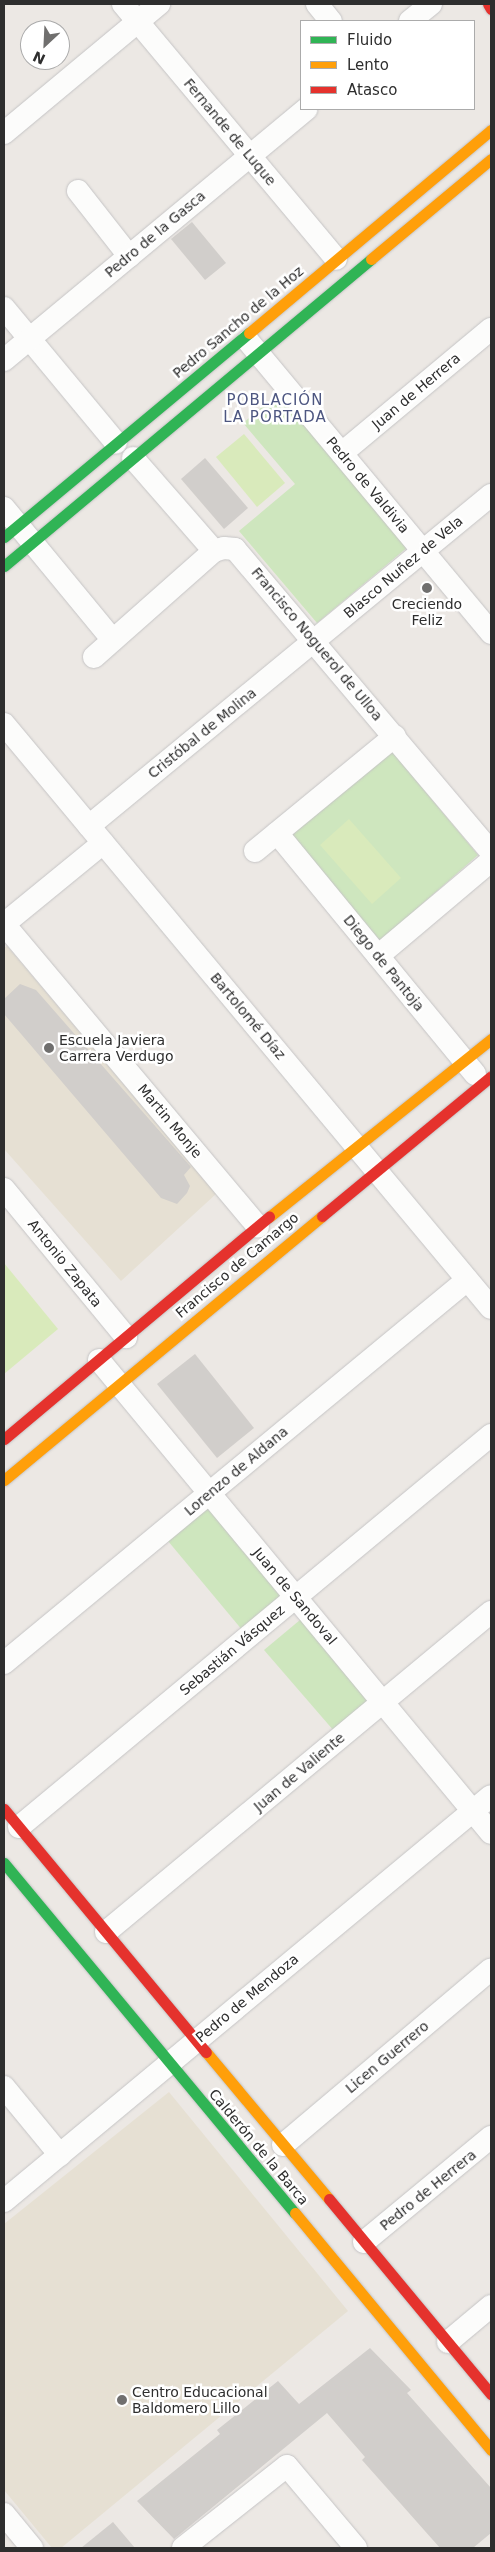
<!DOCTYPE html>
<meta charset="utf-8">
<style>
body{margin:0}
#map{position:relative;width:495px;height:2552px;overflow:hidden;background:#ece8e4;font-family:"DejaVu Sans",sans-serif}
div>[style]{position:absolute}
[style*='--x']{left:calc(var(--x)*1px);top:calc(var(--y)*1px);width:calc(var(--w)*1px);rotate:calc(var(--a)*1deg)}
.education>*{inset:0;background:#e6e0d3}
.green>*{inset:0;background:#cee6be}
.pitch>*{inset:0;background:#d9eabb}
.building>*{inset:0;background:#d1cecb}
.roads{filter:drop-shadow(0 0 1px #c5c4c5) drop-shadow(0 0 1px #c5c4c5)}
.street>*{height:22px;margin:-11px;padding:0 11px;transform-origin:11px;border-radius:11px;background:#fcfcfb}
.fast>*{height:11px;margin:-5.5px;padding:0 5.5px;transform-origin:5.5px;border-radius:5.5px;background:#30b455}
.slow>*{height:11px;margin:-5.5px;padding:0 5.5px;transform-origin:5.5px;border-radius:5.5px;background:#ff9f0a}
.jam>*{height:11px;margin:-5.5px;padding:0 5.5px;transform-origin:5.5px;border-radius:5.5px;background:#e5322d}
.dots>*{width:14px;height:14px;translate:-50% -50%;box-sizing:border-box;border:2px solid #fff;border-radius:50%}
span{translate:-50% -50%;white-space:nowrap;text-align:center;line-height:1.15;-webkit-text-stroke:5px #fff;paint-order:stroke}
.street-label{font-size:14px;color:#2e2e2e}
.poi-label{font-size:14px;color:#2e2e2e}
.left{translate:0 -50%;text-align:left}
.neighbourhood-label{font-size:15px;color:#4d5680;letter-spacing:1px}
.frame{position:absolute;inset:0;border:5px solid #2e2e2e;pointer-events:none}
.legend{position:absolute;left:300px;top:20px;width:175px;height:90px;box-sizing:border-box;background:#fff;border:1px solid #ababab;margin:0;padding:6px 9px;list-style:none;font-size:15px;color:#2e2e2e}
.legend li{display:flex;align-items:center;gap:10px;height:25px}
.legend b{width:25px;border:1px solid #ababab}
.north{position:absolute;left:20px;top:20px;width:50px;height:50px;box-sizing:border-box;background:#fff;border:1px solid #ababab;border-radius:50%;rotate:205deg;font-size:14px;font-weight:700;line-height:20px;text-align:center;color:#2e2e2e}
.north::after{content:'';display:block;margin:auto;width:18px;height:22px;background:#706f6e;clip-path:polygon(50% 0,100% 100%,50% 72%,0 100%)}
</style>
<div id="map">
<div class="education">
<i style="clip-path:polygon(7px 946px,216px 1194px,121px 1281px,4px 1149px,4px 948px)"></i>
<i style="clip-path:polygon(169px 2092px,348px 2311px,61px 2548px,52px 2548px,4px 2490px,4px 2224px)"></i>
</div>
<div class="green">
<i style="clip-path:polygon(279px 393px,409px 546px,317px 623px,239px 531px,295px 484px,243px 423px)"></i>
<i style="clip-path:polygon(390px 749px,478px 855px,380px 941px,289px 833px)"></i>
<i style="clip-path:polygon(209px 1506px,284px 1597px,243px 1631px,168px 1541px)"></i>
<i style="clip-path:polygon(306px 1615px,375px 1696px,334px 1731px,264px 1650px)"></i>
</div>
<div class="pitch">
<i style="clip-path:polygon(244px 434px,285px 483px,257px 507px,216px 457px)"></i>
<i style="clip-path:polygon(349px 819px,401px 878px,372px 904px,320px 845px)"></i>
<i style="clip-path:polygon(4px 1263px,58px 1329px,4px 1374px)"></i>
</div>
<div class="building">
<i style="clip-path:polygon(192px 222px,226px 263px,205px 280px,171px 239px)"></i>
<i style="clip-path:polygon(205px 458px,248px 508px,224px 529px,181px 479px)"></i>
<i style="clip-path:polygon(20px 984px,36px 990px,191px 1167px,184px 1175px,190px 1186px,187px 1193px,177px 1204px,161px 1198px,4px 1014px,4px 999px)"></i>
<i style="clip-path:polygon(195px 1354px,254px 1428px,217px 1458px,157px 1384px)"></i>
<i style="clip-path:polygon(370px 2348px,411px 2390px,407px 2393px,491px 2488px,491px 2533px,473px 2548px,440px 2548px,362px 2460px,365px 2457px,327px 2413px,174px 2539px,137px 2501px,220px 2434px,217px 2430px,278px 2381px,299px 2404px)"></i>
<i style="clip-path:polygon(113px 2522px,135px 2548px,81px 2548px)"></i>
</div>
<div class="roads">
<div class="street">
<i style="--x:123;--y:4;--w:332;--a:50.1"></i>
<i style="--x:317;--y:4;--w:22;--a:51"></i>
<i style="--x:410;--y:21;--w:27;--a:-39"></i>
<i style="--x:4;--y:133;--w:202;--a:-39.8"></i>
<i style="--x:78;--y:191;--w:83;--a:51.9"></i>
<i style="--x:4;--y:308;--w:175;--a:50.3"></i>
<i style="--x:248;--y:341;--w:380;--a:50.2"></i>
<i style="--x:4;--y:360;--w:393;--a:-39.7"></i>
<i style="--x:342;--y:453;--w:194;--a:-39.8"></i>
<i style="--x:133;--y:458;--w:123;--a:48.9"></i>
<i style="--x:4;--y:508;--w:171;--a:50.5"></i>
<i style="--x:94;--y:657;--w:160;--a:-41.5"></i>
<i style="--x:214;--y:551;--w:10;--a:-17"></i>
<i style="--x:224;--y:548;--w:11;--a:5"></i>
<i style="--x:235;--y:549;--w:397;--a:49.8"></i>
<i style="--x:4;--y:724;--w:760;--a:50.18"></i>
<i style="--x:89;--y:826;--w:521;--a:-39.47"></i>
<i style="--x:277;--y:833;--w:312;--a:50.6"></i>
<i style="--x:255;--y:851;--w:181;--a:-39.4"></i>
<i style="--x:4;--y:924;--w:395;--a:50"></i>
<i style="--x:4;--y:924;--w:128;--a:-39.3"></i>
<i style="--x:378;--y:956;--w:148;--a:-40.1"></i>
<i style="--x:4;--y:1189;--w:192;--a:50.5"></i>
<i style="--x:99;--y:1360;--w:614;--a:50.35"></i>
<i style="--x:4;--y:1663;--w:601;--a:-39.6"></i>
<i style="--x:19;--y:1827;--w:614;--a:-39.71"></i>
<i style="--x:106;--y:1932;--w:501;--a:-39.73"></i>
<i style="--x:4;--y:2087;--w:88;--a:50.5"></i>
<i style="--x:283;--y:2145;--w:272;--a:-40.2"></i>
<i style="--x:4;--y:2201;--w:633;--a:-39.75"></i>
<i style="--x:364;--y:2242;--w:165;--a:-39.6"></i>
<i style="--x:448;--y:2342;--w:56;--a:-39.9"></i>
<i style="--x:4;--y:2514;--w:44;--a:50.5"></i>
<i style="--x:183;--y:2548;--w:132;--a:-38.3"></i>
<i style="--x:287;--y:2466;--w:107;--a:49.9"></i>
</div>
<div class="fast">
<i style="--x:4;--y:537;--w:319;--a:-39.8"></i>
<i style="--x:4;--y:566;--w:478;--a:-39.9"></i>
<i style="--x:4;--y:1863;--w:455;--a:50.3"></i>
</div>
<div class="slow">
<i style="--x:371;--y:259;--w:156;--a:-39.8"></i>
<i style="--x:249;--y:333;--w:316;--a:-40"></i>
<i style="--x:269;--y:1217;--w:285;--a:-38.7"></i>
<i style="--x:4;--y:1480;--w:413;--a:-39.7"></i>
<i style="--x:206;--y:2052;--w:192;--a:50.1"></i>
<i style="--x:295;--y:2213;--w:308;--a:50.4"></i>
</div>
<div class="jam">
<i style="--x:488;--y:4;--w:6;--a:59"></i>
<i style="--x:322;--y:1216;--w:219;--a:-39.6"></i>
<i style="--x:4;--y:1439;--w:346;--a:-40"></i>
<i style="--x:4;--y:1809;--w:316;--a:50.3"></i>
<i style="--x:329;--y:2199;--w:254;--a:50.3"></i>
</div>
</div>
<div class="dots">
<i style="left:427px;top:588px;background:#706f6e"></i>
<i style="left:49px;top:1048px;background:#706f6e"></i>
<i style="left:122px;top:2400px;background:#706f6e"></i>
</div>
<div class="street-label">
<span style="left:230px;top:132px;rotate:50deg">Fernande de Luque</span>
<span style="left:155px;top:234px;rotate:-40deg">Pedro de la Gasca</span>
<span style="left:238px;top:322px;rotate:-40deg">Pedro Sancho de la Hoz</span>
<span style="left:416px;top:391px;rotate:-40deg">Juan de Herrera</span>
<span style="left:368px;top:485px;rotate:50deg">Pedro de Valdivia</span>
<span style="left:403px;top:567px;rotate:-40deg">Blasco Nuñez de Vela</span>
<span style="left:317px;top:644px;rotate:50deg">Francisco Noguerol de Ulloa</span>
<span style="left:202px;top:733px;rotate:-39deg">Cristóbal de Molina</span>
<span style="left:384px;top:963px;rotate:51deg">Diego de Pantoja</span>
<span style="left:248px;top:1016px;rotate:50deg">Bartolomé Díaz</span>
<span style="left:170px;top:1121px;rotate:50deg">Martin Monje</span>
<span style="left:65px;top:1263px;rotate:51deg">Antonio Zapata</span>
<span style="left:237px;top:1265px;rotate:-40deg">Francisco de Camargo</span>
<span style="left:236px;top:1471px;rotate:-40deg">Lorenzo de Aldana</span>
<span style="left:295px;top:1596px;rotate:50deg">Juan de Sandoval</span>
<span style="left:232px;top:1650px;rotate:-40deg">Sebastián Vásquez</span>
<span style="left:299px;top:1772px;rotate:-40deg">Juan de Valiente</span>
<span style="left:247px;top:1998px;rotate:-40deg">Pedro de Mendoza</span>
<span style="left:387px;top:2057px;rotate:-40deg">Licen Guerrero</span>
<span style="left:259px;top:2147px;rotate:50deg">Calderón de la Barca</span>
<span style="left:428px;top:2190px;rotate:-39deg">Pedro de Herrera</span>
</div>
<div class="poi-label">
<span style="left:427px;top:612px">Creciendo<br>Feliz</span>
<span class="left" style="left:59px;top:1048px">Escuela Javiera<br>Carrera Verdugo</span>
<span class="left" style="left:132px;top:2400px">Centro Educacional<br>Baldomero Lillo</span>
</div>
<div class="neighbourhood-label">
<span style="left:275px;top:409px">POBLACIÓN<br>LA PORTADA</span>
</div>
<div class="frame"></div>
<ul class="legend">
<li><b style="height:6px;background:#30b455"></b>Fluido</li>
<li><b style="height:6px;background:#ff9f0a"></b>Lento</li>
<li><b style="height:6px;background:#e5322d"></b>Atasco</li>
</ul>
<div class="north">N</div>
</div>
